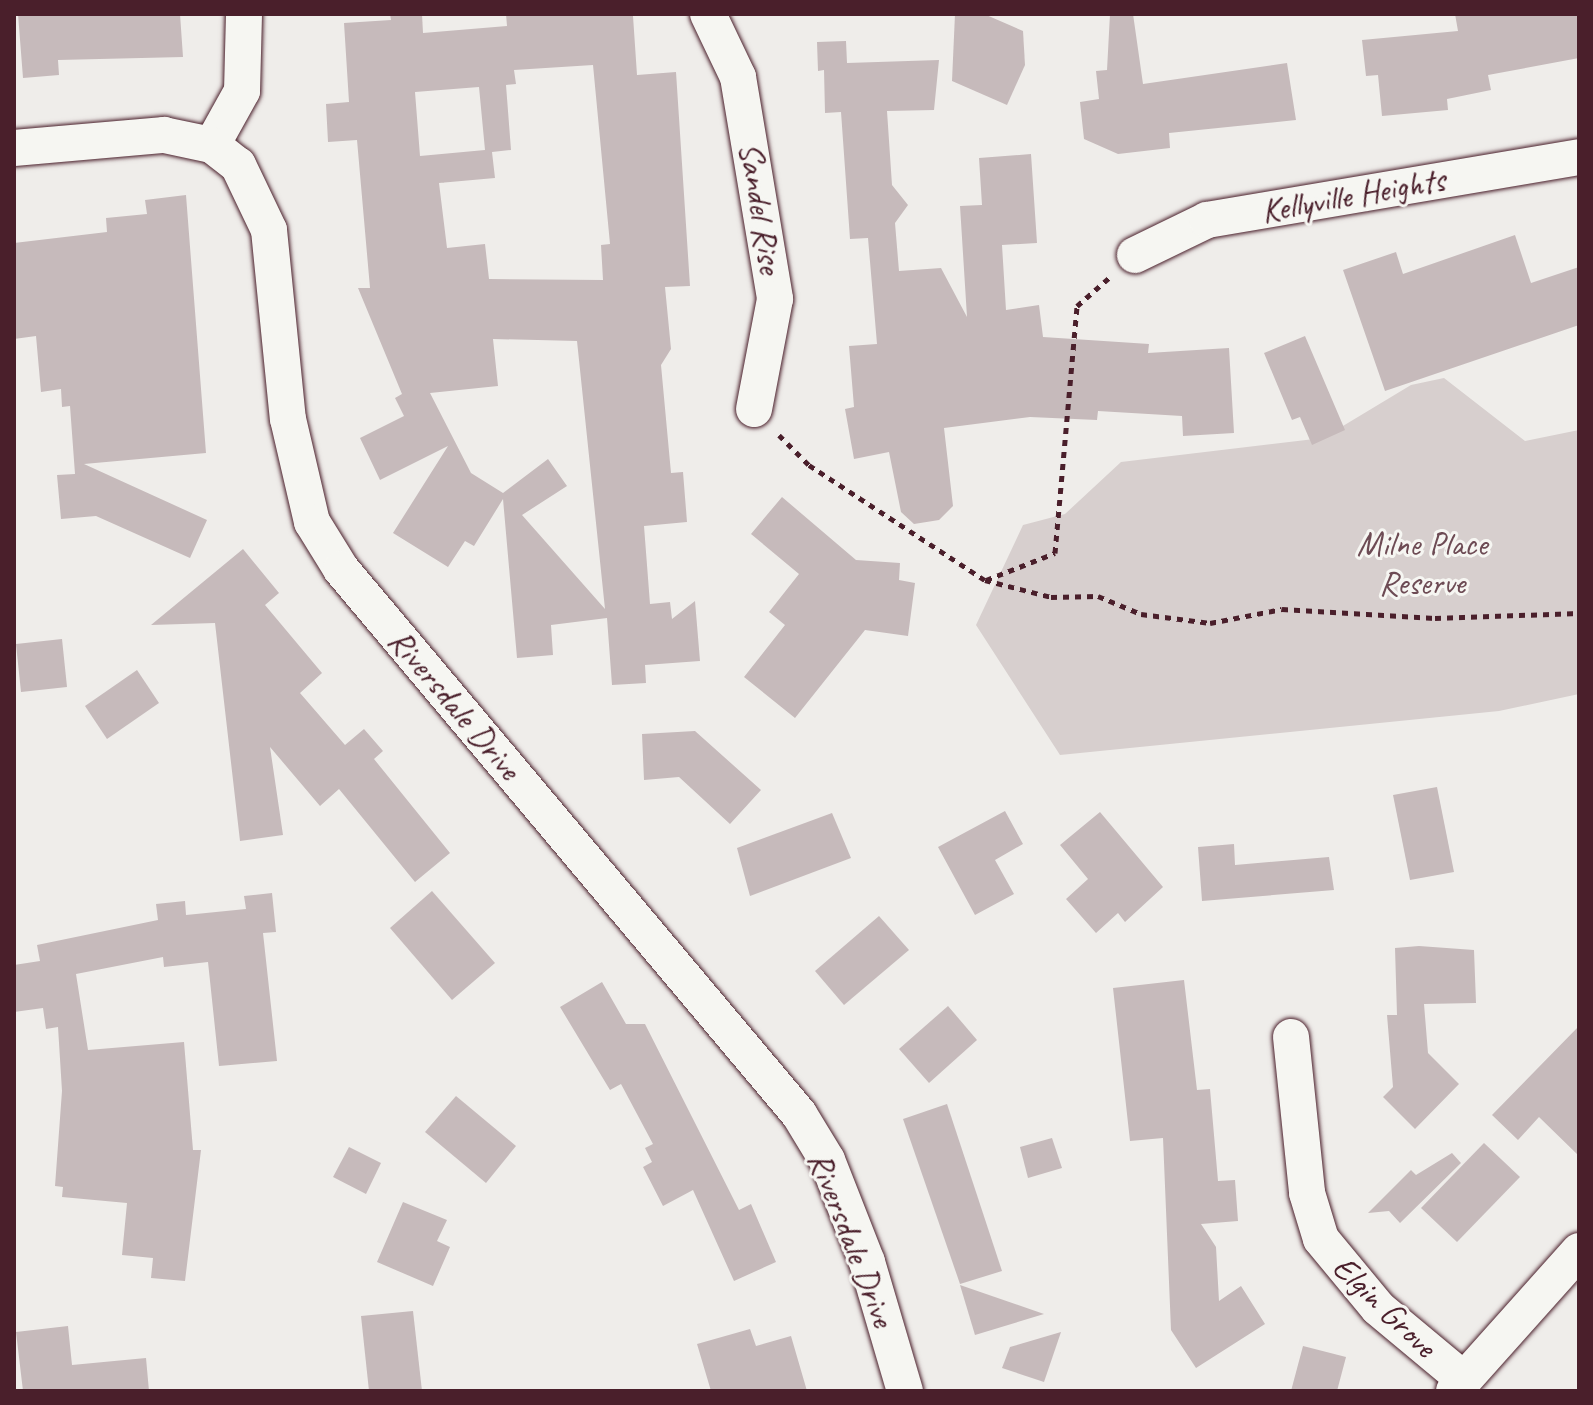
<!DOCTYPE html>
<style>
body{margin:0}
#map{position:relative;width:1593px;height:1405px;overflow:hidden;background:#efedea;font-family:Caveat,sans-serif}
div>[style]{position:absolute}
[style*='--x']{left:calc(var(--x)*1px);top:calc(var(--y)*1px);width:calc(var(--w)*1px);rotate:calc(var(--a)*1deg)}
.green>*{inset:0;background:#d7cfce}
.building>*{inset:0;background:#c6babb}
.path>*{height:5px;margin-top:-2.5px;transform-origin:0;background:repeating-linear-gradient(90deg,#4a1f2b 0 6px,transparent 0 12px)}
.roads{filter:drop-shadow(0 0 2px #4a1f2b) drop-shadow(0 0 2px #4a1f2b)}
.street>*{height:36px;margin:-18px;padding:0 18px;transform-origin:18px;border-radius:18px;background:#f6f6f2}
span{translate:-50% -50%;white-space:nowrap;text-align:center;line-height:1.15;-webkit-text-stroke:6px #f6f6f2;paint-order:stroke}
.street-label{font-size:34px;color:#4a1f2b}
.park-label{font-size:34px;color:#6d4b54}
.frame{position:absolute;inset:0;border:16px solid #4a1f2b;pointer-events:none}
</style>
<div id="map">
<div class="green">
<i style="clip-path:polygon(1444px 378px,1525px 441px,1579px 430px,1579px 694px,1499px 711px,1060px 755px,976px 625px,1023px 525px,1065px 514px,1121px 462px,1323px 438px,1411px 385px)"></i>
</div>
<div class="building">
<i style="clip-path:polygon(18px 14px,180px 14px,183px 57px,58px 60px,59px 75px,23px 78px)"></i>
<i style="clip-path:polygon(evenodd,390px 14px,422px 14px,423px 33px,507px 26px,506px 14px,633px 16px,637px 75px,676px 72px,690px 286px,665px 287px,671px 349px,661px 365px,671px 473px,683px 472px,687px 522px,644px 526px,650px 604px,670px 602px,672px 619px,695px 601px,700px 661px,645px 665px,646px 683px,612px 685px,607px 618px,551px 625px,553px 655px,517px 658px,503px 499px,474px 546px,465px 541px,448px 567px,393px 533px,448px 446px,380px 480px,360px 438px,404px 416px,395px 398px,402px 394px,358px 288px,370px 288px,357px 140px,328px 142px,326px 104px,349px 102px,344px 23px,391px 20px,390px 14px,593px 65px,610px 244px,601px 245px,603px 280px,489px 279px,485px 244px,447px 248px,439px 183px,495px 178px,492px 152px,511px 150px,506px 85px,516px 84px,514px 70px,593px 65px,390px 14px,479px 87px,485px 150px,420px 156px,415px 92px,479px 87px,390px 14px,493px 339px,577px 341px,605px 609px,522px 515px,567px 486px,548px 459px,503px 493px,471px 473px,430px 393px,498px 386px,493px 339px)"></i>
<i style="clip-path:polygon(955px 14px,984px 14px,1023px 31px,1025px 65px,1007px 105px,952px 81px)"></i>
<i style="clip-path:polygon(1110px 14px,1133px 14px,1143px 84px,1287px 63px,1296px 120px,1169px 133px,1170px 148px,1118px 154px,1084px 139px,1080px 102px,1099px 99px,1096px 71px,1107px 70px)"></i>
<i style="clip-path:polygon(1455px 14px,1579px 14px,1579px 58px,1488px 75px,1491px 90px,1447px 99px,1448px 110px,1382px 116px,1378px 75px,1366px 76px,1362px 40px,1458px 31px)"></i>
<i style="clip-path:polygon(846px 41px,847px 63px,939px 60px,934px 110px,887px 111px,892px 185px,908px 205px,895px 223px,899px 271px,941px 268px,967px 317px,960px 206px,982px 205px,979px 158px,1031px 154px,1037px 243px,1002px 245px,1006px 310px,1039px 305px,1043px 337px,1149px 344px,1148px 353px,1229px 348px,1234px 433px,1183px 436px,1182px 416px,1098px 411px,1097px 420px,1030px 417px,944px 428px,953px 506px,939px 520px,914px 524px,901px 512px,889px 452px,854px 459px,845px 409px,854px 407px,849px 346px,877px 344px,868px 238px,850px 239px,841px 112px,825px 113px,824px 70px,818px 71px,817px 42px)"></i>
<i style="clip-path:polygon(186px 195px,206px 453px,84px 464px,207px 520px,190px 558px,96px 516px,61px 519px,57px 475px,75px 474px,70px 406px,62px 407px,61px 389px,41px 392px,36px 336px,14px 339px,14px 243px,107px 232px,106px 218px,147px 214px,145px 200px)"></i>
<i style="clip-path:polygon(1515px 235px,1531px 283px,1579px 267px,1579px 325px,1385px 391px,1343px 270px,1396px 252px,1403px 274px)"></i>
<i style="clip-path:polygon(1305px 336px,1345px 430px,1312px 445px,1300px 417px,1292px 420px,1264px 353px)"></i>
<i style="clip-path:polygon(782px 497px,856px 560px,900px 563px,899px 580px,915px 583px,908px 636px,865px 630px,795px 718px,744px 677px,785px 625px,769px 612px,799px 574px,751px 534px)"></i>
<i style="clip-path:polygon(243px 549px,279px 593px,265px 605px,322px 673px,300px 693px,345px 745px,364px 729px,383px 751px,374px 759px,450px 853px,415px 882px,339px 789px,320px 806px,270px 747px,283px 835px,240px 841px,215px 623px,151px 625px)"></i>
<i style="clip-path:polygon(62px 639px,67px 687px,21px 692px,16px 644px)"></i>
<i style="clip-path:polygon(137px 670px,159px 703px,107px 739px,85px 706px)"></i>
<i style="clip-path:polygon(695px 731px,761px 790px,730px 824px,679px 777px,644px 780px,642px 734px)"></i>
<i style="clip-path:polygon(1437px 787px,1454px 872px,1410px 880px,1393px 795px)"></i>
<i style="clip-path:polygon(1005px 811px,1023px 844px,995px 860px,1014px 894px,975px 915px,938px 847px)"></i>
<i style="clip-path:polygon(1100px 812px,1163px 887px,1125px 922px,1118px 913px,1096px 933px,1066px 899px,1088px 879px,1060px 845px)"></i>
<i style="clip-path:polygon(832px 813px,851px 858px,750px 896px,737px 848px)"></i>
<i style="clip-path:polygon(1234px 844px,1235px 865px,1329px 857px,1334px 890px,1202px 901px,1198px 847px)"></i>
<i style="clip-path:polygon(432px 891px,495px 963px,452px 1000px,390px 928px)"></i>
<i style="clip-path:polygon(272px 893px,276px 932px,263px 933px,277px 1061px,219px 1066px,208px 962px,164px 967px,163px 957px,76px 974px,88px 1050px,184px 1042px,193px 1150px,201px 1150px,185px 1281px,151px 1278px,153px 1258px,122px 1255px,127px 1203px,62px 1197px,63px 1187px,55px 1186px,62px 1091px,58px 1027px,46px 1029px,43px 1008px,14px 1012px,14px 965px,40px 961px,37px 945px,158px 920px,156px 904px,185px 901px,186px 915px,246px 909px,244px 896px)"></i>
<i style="clip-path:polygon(879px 916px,909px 950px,844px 1005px,815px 971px)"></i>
<i style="clip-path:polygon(1419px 946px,1474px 950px,1476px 1003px,1424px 1004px,1428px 1053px,1459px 1084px,1415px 1129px,1383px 1097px,1393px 1087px,1387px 1015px,1397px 1015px,1395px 948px)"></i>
<i style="clip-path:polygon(1184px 980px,1197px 1090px,1210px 1089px,1218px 1181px,1235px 1180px,1238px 1221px,1201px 1224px,1216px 1247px,1219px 1301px,1241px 1286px,1265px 1324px,1196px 1368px,1171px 1330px,1163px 1138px,1130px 1141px,1113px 988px)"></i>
<i style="clip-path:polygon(602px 982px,626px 1024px,645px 1024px,739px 1210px,751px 1204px,776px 1262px,734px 1281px,693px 1190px,663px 1206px,643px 1167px,652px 1162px,645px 1148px,653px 1144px,621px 1084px,610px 1090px,560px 1007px)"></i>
<i style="clip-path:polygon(948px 1006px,977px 1040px,929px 1083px,899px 1049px)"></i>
<i style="clip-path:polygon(1579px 1026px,1579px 1156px,1539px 1117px,1518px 1140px,1492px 1115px)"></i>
<i style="clip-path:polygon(456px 1096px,516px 1146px,486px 1183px,425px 1132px)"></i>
<i style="clip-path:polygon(947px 1104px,1002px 1271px,960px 1284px,903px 1119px)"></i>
<i style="clip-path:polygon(1052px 1138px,1062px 1168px,1028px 1178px,1020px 1147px)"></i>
<i style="clip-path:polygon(1484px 1143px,1520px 1177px,1457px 1242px,1421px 1208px)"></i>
<i style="clip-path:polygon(349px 1147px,381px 1163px,366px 1194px,333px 1177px)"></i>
<i style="clip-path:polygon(1452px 1153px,1461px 1163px,1400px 1223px,1389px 1211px,1368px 1213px,1411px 1170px,1416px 1175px)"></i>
<i style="clip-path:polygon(403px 1202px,447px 1220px,437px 1241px,450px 1247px,433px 1286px,377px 1262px)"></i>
<i style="clip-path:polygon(960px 1285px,1044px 1314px,975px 1335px)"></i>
<i style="clip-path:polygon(413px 1311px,422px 1391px,369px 1391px,361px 1316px)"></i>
<i style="clip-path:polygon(68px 1326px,72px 1365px,146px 1358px,149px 1391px,23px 1391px,16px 1332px)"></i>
<i style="clip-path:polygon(750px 1329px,756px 1346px,791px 1336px,807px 1391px,711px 1391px,697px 1344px)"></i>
<i style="clip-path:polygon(1061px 1332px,1044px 1382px,1002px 1368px,1010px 1347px)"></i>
<i style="clip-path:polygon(1303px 1346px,1346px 1357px,1337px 1391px,1291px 1391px)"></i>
</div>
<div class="path">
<i style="--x:779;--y:435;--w:42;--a:45"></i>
<i style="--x:809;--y:465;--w:210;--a:33.2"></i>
<i style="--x:985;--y:580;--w:68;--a:14.4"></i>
<i style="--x:1051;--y:597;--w:47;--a:-1.2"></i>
<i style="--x:1098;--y:596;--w:47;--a:22.7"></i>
<i style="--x:1141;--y:614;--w:70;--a:7.4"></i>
<i style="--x:1210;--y:623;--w:73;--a:-11"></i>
<i style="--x:1282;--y:609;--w:153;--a:3.4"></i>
<i style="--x:1435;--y:618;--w:144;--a:-2"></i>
<i style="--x:986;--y:580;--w:74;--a:-21.4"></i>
<i style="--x:1055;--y:553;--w:248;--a:-84.9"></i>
<i style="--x:1077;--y:306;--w:44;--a:-41.3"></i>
</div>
<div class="roads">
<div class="street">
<i style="--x:708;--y:14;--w:70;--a:64.5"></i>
<i style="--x:738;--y:77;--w:225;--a:80.5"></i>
<i style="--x:775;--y:299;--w:112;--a:100.8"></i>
<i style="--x:212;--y:145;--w:62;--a:-60.9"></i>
<i style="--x:242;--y:91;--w:77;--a:-88.5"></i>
<i style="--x:14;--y:148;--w:151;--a:-5"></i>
<i style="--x:164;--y:135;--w:49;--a:11.8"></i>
<i style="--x:212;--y:145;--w:33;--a:38"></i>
<i style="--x:238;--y:165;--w:72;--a:64.5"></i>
<i style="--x:269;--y:230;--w:190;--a:84.3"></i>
<i style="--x:288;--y:419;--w:106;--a:76.9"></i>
<i style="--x:312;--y:522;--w:55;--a:58.3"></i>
<i style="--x:341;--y:569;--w:712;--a:49.96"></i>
<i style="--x:799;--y:1114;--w:54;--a:58.7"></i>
<i style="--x:827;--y:1160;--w:110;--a:68.6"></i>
<i style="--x:867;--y:1262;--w:134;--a:73.6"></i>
<i style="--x:1135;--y:255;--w:80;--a:-25.9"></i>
<i style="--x:1207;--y:220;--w:377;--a:-9.6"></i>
<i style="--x:1291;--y:1037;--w:157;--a:84.1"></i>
<i style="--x:1307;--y:1193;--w:48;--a:73.1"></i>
<i style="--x:1321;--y:1239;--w:89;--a:50.4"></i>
<i style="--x:1378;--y:1308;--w:109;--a:39.8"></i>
<i style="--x:1454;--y:1391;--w:188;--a:-48.2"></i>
</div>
</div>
<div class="street-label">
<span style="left:1353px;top:195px;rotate:-10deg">Kellyville Heights</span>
<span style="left:761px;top:208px;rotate:81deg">Sandel Rise</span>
<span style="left:455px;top:704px;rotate:50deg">Riversdale Drive</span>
<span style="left:852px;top:1239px;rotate:69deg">Riversdale Drive</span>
<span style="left:1385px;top:1306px;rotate:44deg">Elgin Grove</span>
</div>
<div class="park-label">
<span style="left:1422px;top:563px">Milne Place<br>Reserve</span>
</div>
<div class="frame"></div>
</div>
